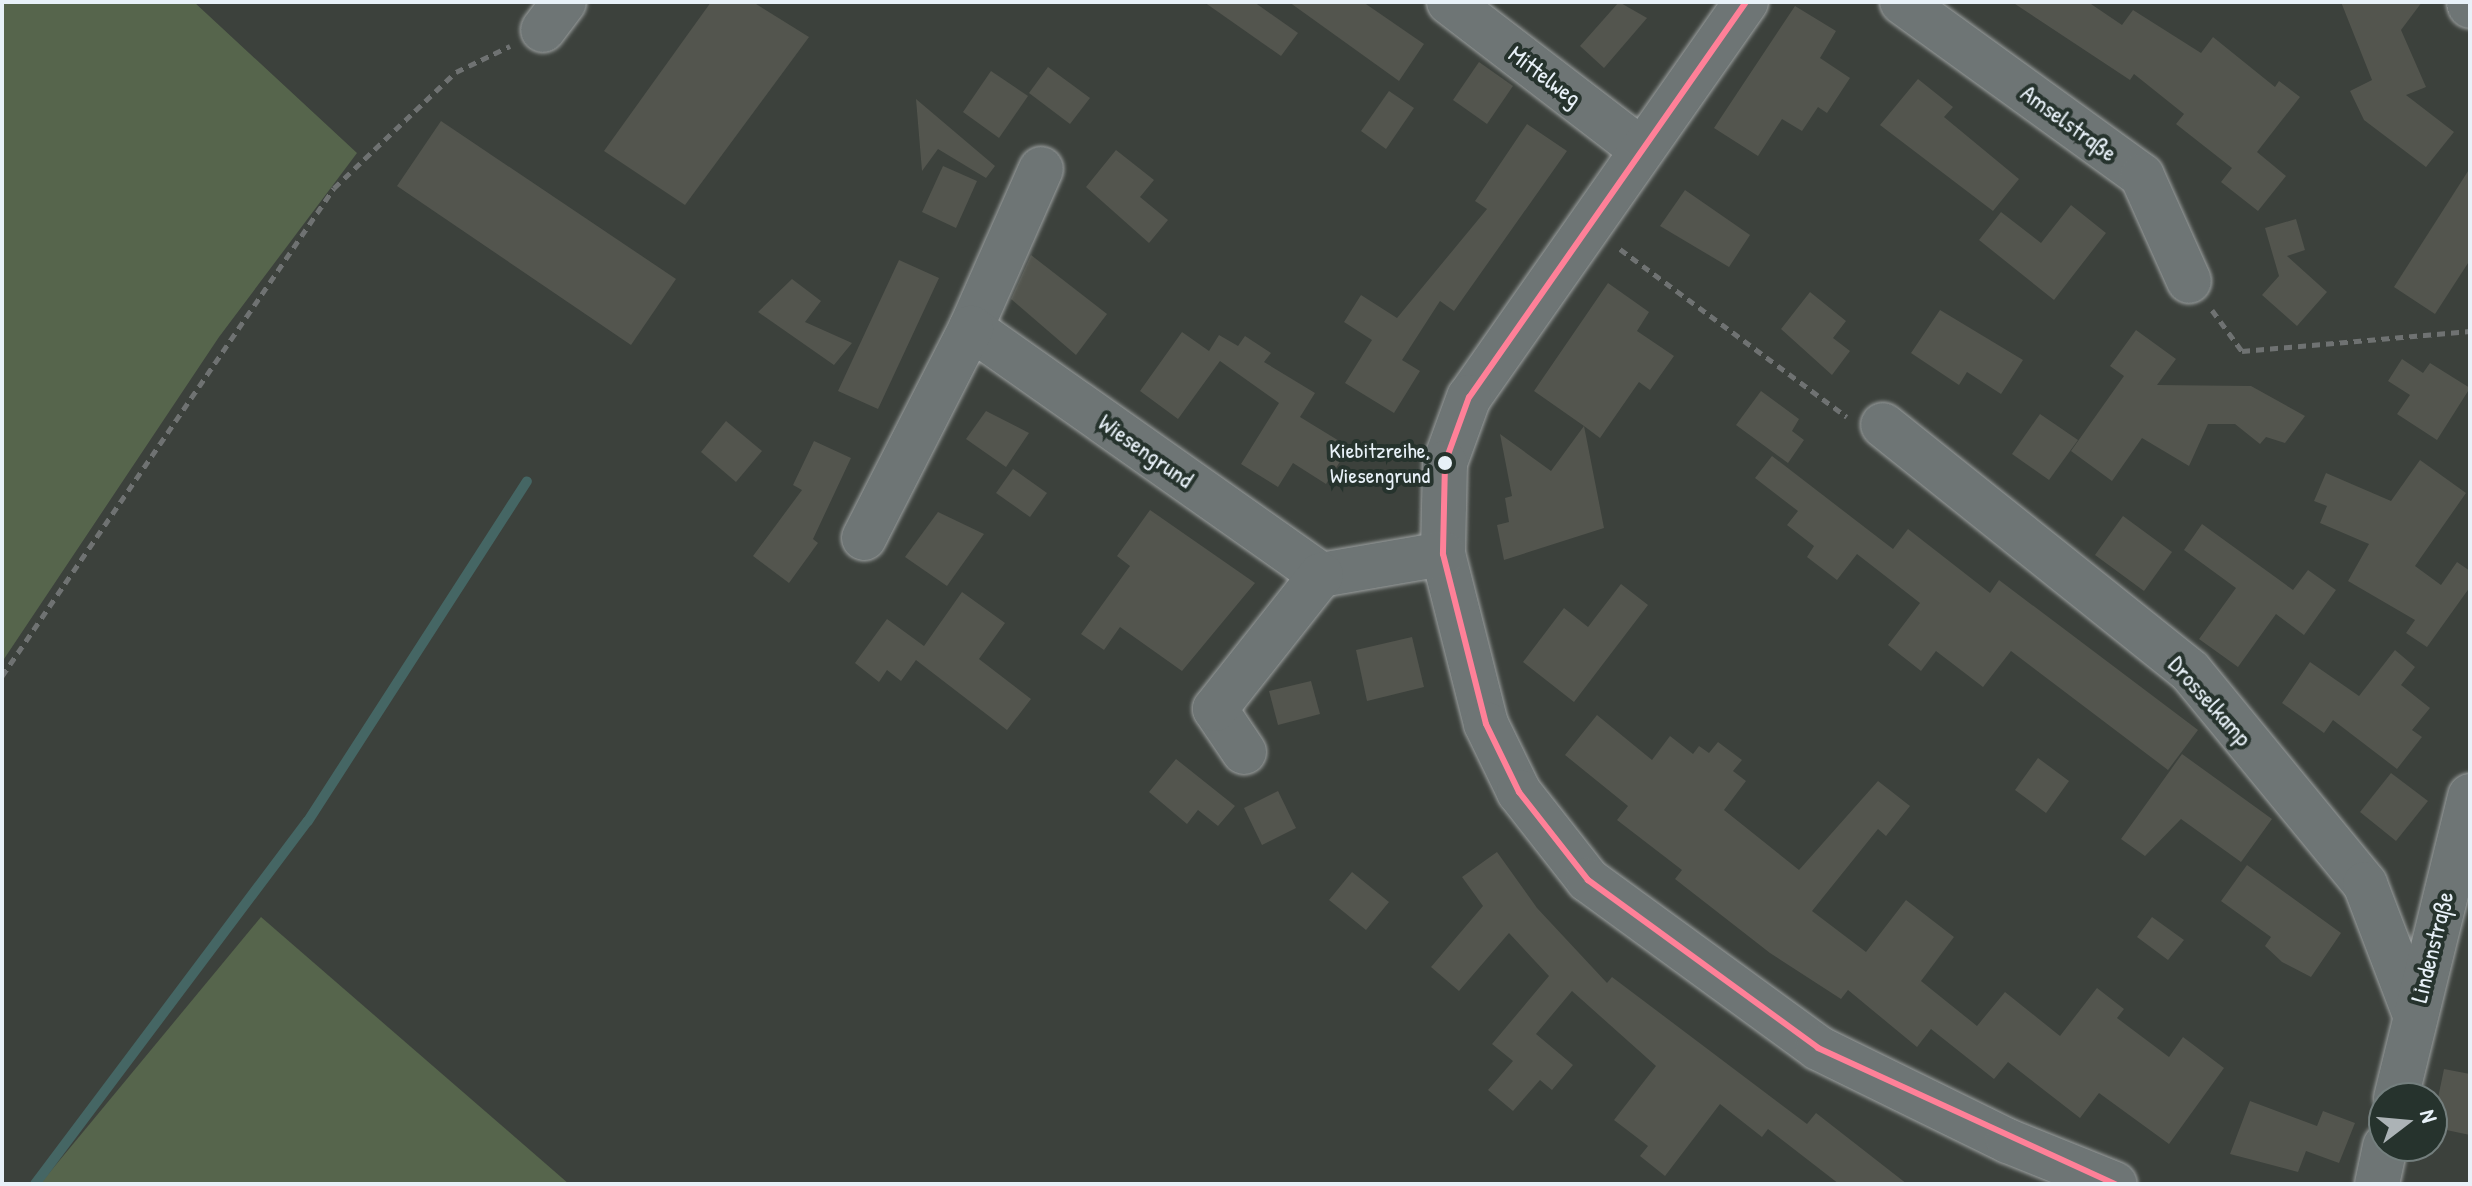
<!DOCTYPE html>
<meta charset="utf-8">
<style>
body{margin:0}
#map{position:relative;width:2472px;height:1186px;overflow:hidden;background:#3c413c;font-family:"Patrick Hand",sans-serif}
div>[style]{position:absolute}
[style*='--x']{left:calc(var(--x)*1px);top:calc(var(--y)*1px);width:calc(var(--w)*1px);rotate:calc(var(--a)*1deg)}
.green>*{inset:0;background:#56654c}
.stream>*{height:10px;margin:-5px;padding:0 5px;transform-origin:5px;border-radius:5px;background:#456664}
.building>*{inset:0;background:#53554e}
.path>*{height:5px;margin-top:-2.5px;transform-origin:0;background:repeating-linear-gradient(90deg,#6f7272 0 8px,transparent 0 14px)}
.roads{filter:drop-shadow(0 0 2px #9da1a1) drop-shadow(0 0 2px #9da1a1)}
.minor>*{height:44px;margin:-22px;padding:0 22px;transform-origin:22px;border-radius:22px;background:#6e7575}
.bus-1>*{height:6px;margin:-3px;padding:0 3px;transform-origin:3px;border-radius:3px;background:#ff8098}
.dots>*{width:22px;height:22px;translate:-50% -50%;box-sizing:border-box;border:4px solid #26332d;border-radius:50%}
span{translate:-50% -50%;white-space:nowrap;text-align:center;line-height:1.15;-webkit-text-stroke:8px #26332d;paint-order:stroke}
.bus-label{font-size:22px;color:#e8f1f8}
.right{translate:-100% -50%;text-align:right}
.street-label{font-size:24px;color:#e8f1f8}
.frame{position:absolute;inset:0;border:4px solid #e8f1f8;pointer-events:none}
.north{position:absolute;left:2368px;top:1082px;width:80px;height:80px;box-sizing:border-box;background:#26332d;border:2px solid #747f7e;border-radius:50%;rotate:74deg;font-size:22px;font-weight:700;line-height:32px;text-align:center;color:#e8f1f8}
.north::after{content:'';display:block;margin:auto;width:28px;height:36px;background:#acb3b6;clip-path:polygon(50% 0,100% 100%,50% 72%,0 100%)}
</style>
<div id="map">
<div class="green">
<i style="clip-path:polygon(2px 2px,194px 2px,357px 153px,219px 337px,2px 662px)"></i>
<i style="clip-path:polygon(261px 917px,569px 1184px,40px 1184px)"></i>
</div>
<div class="stream">
<i style="--x:35;--y:1184;--w:454;--a:-53.1"></i>
<i style="--x:308;--y:821;--w:404;--a:-57.2"></i>
</div>
<div class="building">
<i style="clip-path:polygon(711px 2px,753px 2px,809px 37px,685px 205px,604px 151px)"></i>
<i style="clip-path:polygon(1204px 2px,1254px 2px,1298px 33px,1281px 56px)"></i>
<i style="clip-path:polygon(1289px 2px,1363px 2px,1424px 44px,1399px 81px)"></i>
<i style="clip-path:polygon(1619px 2px,1647px 18px,1604px 68px,1580px 46px)"></i>
<i style="clip-path:polygon(2012px 2px,2088px 2px,2122px 25px,2133px 10px,2201px 53px,2213px 37px,2275px 87px,2279px 81px,2300px 97px,2257px 152px,2286px 176px,2258px 211px,2221px 182px,2232px 168px,2176px 124px,2184px 114px,2134px 74px,2130px 80px)"></i>
<i style="clip-path:polygon(2341px 2px,2422px 2px,2401px 30px,2426px 87px,2406px 95px,2454px 132px,2426px 167px,2364px 120px,2350px 91px,2372px 80px)"></i>
<i style="clip-path:polygon(1795px 6px,1836px 31px,1820px 58px,1850px 78px,1827px 113px,1818px 107px,1802px 131px,1782px 119px,1758px 156px,1714px 128px)"></i>
<i style="clip-path:polygon(1479px 62px,1513px 86px,1487px 124px,1453px 100px)"></i>
<i style="clip-path:polygon(1048px 67px,1090px 98px,1070px 124px,1029px 93px)"></i>
<i style="clip-path:polygon(991px 71px,1028px 96px,999px 138px,963px 112px)"></i>
<i style="clip-path:polygon(1918px 79px,1953px 107px,1944px 117px,2019px 179px,1993px 211px,1880px 125px)"></i>
<i style="clip-path:polygon(1389px 91px,1414px 108px,1386px 149px,1361px 131px)"></i>
<i style="clip-path:polygon(916px 99px,995px 166px,986px 178px,938px 149px,922px 171px)"></i>
<i style="clip-path:polygon(441px 121px,676px 279px,631px 345px,397px 186px)"></i>
<i style="clip-path:polygon(1527px 124px,1567px 151px,1454px 311px,1440px 301px,1402px 360px,1420px 371px,1394px 413px,1345px 383px,1372px 340px,1344px 322px,1361px 295px,1397px 318px,1487px 209px,1475px 201px)"></i>
<i style="clip-path:polygon(1116px 150px,1154px 180px,1140px 197px,1168px 220px,1149px 243px,1086px 187px)"></i>
<i style="clip-path:polygon(943px 166px,977px 181px,956px 228px,922px 212px)"></i>
<i style="clip-path:polygon(2470px 168px,2470px 260px,2435px 314px,2394px 287px)"></i>
<i style="clip-path:polygon(1685px 190px,1750px 235px,1729px 267px,1660px 226px)"></i>
<i style="clip-path:polygon(2071px 205px,2106px 233px,2054px 300px,1979px 240px,2001px 212px,2041px 243px)"></i>
<i style="clip-path:polygon(2296px 219px,2305px 250px,2287px 256px,2327px 292px,2297px 326px,2262px 295px,2279px 276px,2265px 228px)"></i>
<i style="clip-path:polygon(1031px 255px,1107px 314px,1076px 355px,1011px 299px)"></i>
<i style="clip-path:polygon(899px 260px,939px 278px,878px 409px,838px 391px)"></i>
<i style="clip-path:polygon(792px 279px,821px 301px,805px 322px,852px 343px,834px 365px,758px 312px)"></i>
<i style="clip-path:polygon(1608px 283px,1649px 312px,1637px 331px,1674px 356px,1650px 390px,1639px 382px,1600px 438px,1584px 426px,1604px 528px,1504px 560px,1497px 525px,1509px 522px,1505px 498px,1512px 496px,1500px 434px,1551px 471px,1584px 426px,1534px 391px)"></i>
<i style="clip-path:polygon(1810px 292px,1846px 321px,1833px 338px,1850px 351px,1832px 375px,1781px 329px)"></i>
<i style="clip-path:polygon(1940px 310px,2023px 360px,2001px 394px,1967px 372px,1959px 385px,1911px 353px)"></i>
<i style="clip-path:polygon(2136px 330px,2176px 359px,2157px 385px,2251px 386px,2305px 416px,2285px 443px,2266px 437px,2260px 444px,2235px 424px,2208px 424px,2189px 466px,2142px 438px,2112px 481px,2071px 451px,2124px 376px,2110px 366px)"></i>
<i style="clip-path:polygon(1182px 332px,1209px 351px,1219px 335px,1238px 346px,1245px 336px,1271px 353px,1264px 362px,1315px 393px,1300px 417px,1349px 447px,1326px 484px,1293px 463px,1278px 487px,1241px 464px,1279px 403px,1220px 361px,1178px 419px,1140px 391px)"></i>
<i style="clip-path:polygon(2402px 359px,2423px 373px,2430px 363px,2470px 388px,2437px 440px,2397px 414px,2410px 395px,2388px 381px)"></i>
<i style="clip-path:polygon(1761px 391px,1799px 419px,1792px 431px,1804px 440px,1788px 463px,1736px 425px)"></i>
<i style="clip-path:polygon(986px 411px,1029px 433px,1006px 467px,966px 439px)"></i>
<i style="clip-path:polygon(2040px 414px,2078px 440px,2049px 480px,2012px 454px)"></i>
<i style="clip-path:polygon(726px 421px,762px 451px,736px 482px,701px 452px)"></i>
<i style="clip-path:polygon(814px 441px,851px 458px,813px 539px,818px 543px,789px 583px,753px 556px,802px 490px,793px 485px)"></i>
<i style="clip-path:polygon(1772px 456px,1893px 549px,1908px 529px,1990px 593px,1999px 580px,2198px 730px,2168px 770px,2011px 651px,1983px 687px,1936px 651px,1921px 671px,1888px 645px,1920px 603px,1857px 554px,1837px 580px,1807px 557px,1814px 546px,1787px 525px,1798px 511px,1755px 478px)"></i>
<i style="clip-path:polygon(2420px 460px,2466px 493px,2415px 566px,2441px 585px,2457px 562px,2470px 571px,2470px 587px,2427px 647px,2406px 633px,2415px 620px,2348px 581px,2369px 544px,2320px 523px,2327px 506px,2314px 501px,2326px 473px,2391px 501px)"></i>
<i style="clip-path:polygon(1013px 469px,1047px 493px,1030px 517px,996px 493px)"></i>
<i style="clip-path:polygon(1150px 510px,1255px 583px,1182px 671px,1120px 627px,1104px 650px,1081px 634px,1130px 566px,1117px 556px)"></i>
<i style="clip-path:polygon(938px 512px,984px 534px,947px 586px,905px 557px)"></i>
<i style="clip-path:polygon(2123px 516px,2172px 552px,2144px 591px,2095px 555px)"></i>
<i style="clip-path:polygon(2202px 524px,2293px 590px,2308px 570px,2336px 590px,2304px 635px,2276px 614px,2238px 667px,2199px 639px,2236px 588px,2184px 550px)"></i>
<i style="clip-path:polygon(1621px 584px,1648px 605px,1574px 702px,1523px 662px,1564px 608px,1588px 627px)"></i>
<i style="clip-path:polygon(962px 592px,1005px 623px,979px 659px,1031px 699px,1007px 730px,916px 660px,901px 681px,887px 670px,879px 682px,855px 663px,887px 619px,924px 646px)"></i>
<i style="clip-path:polygon(1412px 637px,1424px 687px,1367px 701px,1356px 650px)"></i>
<i style="clip-path:polygon(2395px 650px,2415px 667px,2401px 685px,2430px 708px,2412px 730px,2422px 737px,2397px 769px,2333px 720px,2324px 733px,2282px 703px,2310px 662px,2359px 696px)"></i>
<i style="clip-path:polygon(1311px 681px,1320px 714px,1278px 725px,1269px 691px)"></i>
<i style="clip-path:polygon(1597px 715px,1652px 760px,1670px 736px,1693px 754px,1699px 746px,1709px 753px,1718px 742px,1742px 760px,1733px 771px,1746px 781px,1724px 810px,1799px 870px,1878px 781px,1910px 806px,1886px 836px,1878px 829px,1812px 911px,1866px 952px,1906px 900px,1954px 937px,1921px 981px,1977px 1026px,2005px 992px,2060px 1036px,2097px 988px,2124px 1009px,2117px 1018px,2169px 1057px,2183px 1037px,2224px 1068px,2169px 1144px,2099px 1093px,2080px 1118px,2008px 1062px,1994px 1079px,1931px 1029px,1917px 1047px,1848px 990px,1841px 999px,1770px 953px,1675px 879px,1682px 870px,1617px 820px,1628px 806px,1565px 755px)"></i>
<i style="clip-path:polygon(2182px 754px,2272px 819px,2241px 862px,2181px 819px,2145px 856px,2121px 839px)"></i>
<i style="clip-path:polygon(2038px 758px,2069px 781px,2046px 813px,2015px 790px)"></i>
<i style="clip-path:polygon(1176px 759px,1235px 806px,1218px 826px,1198px 810px,1187px 824px,1149px 792px)"></i>
<i style="clip-path:polygon(2391px 773px,2428px 801px,2396px 841px,2360px 812px)"></i>
<i style="clip-path:polygon(1278px 791px,1296px 828px,1262px 845px,1244px 808px)"></i>
<i style="clip-path:polygon(1497px 852px,1537px 908px,1607px 983px,1612px 977px,1807px 1124px,1816px 1113px,1907px 1184px,1839px 1184px,1768px 1129px,1762px 1137px,1720px 1104px,1665px 1176px,1640px 1156px,1648px 1146px,1614px 1120px,1656px 1066px,1572px 991px,1536px 1034px,1573px 1065px,1552px 1090px,1540px 1080px,1513px 1111px,1488px 1090px,1513px 1061px,1492px 1044px,1549px 976px,1509px 933px,1459px 991px,1431px 967px,1483px 906px,1462px 877px)"></i>
<i style="clip-path:polygon(2247px 865px,2341px 933px,2311px 977px,2282px 962px,2265px 946px,2271px 937px,2221px 901px)"></i>
<i style="clip-path:polygon(1352px 872px,1389px 902px,1366px 930px,1329px 900px)"></i>
<i style="clip-path:polygon(2152px 917px,2184px 940px,2168px 960px,2137px 937px)"></i>
<i style="clip-path:polygon(2444px 1069px,2470px 1074px,2470px 1135px,2432px 1127px)"></i>
<i style="clip-path:polygon(2250px 1101px,2317px 1126px,2323px 1111px,2355px 1123px,2339px 1163px,2306px 1151px,2298px 1172px,2230px 1154px)"></i>
</div>
<div class="path">
<i style="--x:1620;--y:249;--w:282;--a:36.5"></i>
<i style="--x:2212;--y:310;--w:51;--a:53.8"></i>
<i style="--x:2242;--y:351;--w:229;--a:-5"></i>
<i style="--x:2;--y:676;--w:590;--a:-55.77"></i>
<i style="--x:334;--y:188;--w:168;--a:-43.6"></i>
<i style="--x:456;--y:72;--w:60;--a:-25.7"></i>
</div>
<div class="roads">
<div class="minor">
<i style="--x:1449;--y:2;--w:243;--a:37.5"></i>
<i style="--x:1746;--y:2;--w:482;--a:125"></i>
<i style="--x:1469;--y:397;--w:70;--a:110"></i>
<i style="--x:1445;--y:463;--w:91;--a:91.3"></i>
<i style="--x:1443;--y:554;--w:175;--a:75.8"></i>
<i style="--x:1486;--y:724;--w:76;--a:64.1"></i>
<i style="--x:1519;--y:792;--w:112;--a:51.9"></i>
<i style="--x:1588;--y:880;--w:285;--a:36.1"></i>
<i style="--x:1818;--y:1048;--w:212;--a:26.1"></i>
<i style="--x:2008;--y:1141;--w:115;--a:21.9"></i>
<i style="--x:1902;--y:2;--w:296;--a:35.9"></i>
<i style="--x:2142;--y:176;--w:115;--a:65.9"></i>
<i style="--x:2469;--y:2;--w:4;--a:76"></i>
<i style="--x:543;--y:30;--w:35;--a:-53"></i>
<i style="--x:1041;--y:169;--w:174;--a:113.8"></i>
<i style="--x:971;--y:328;--w:428;--a:35.2"></i>
<i style="--x:1321;--y:575;--w:124;--a:-9.8"></i>
<i style="--x:1883;--y:425;--w:393;--a:38.7"></i>
<i style="--x:2190;--y:671;--w:276;--a:50.6"></i>
<i style="--x:2365;--y:884;--w:140;--a:69.1"></i>
<i style="--x:864;--y:538;--w:236;--a:-63"></i>
<i style="--x:1244;--y:752;--w:52;--a:-124"></i>
<i style="--x:1215;--y:709;--w:171;--a:-51.7"></i>
<i style="--x:2396;--y:1098;--w:311;--a:-76.2"></i>
<i style="--x:2377;--y:1184;--w:39;--a:-78"></i>
</div>
</div>
<div class="bus-1">
<i style="--x:1746;--y:2;--w:482;--a:125"></i>
<i style="--x:1469;--y:397;--w:70;--a:110"></i>
<i style="--x:1445;--y:463;--w:91;--a:91.3"></i>
<i style="--x:1443;--y:554;--w:175;--a:75.8"></i>
<i style="--x:1486;--y:724;--w:76;--a:64.1"></i>
<i style="--x:1519;--y:792;--w:112;--a:51.9"></i>
<i style="--x:1588;--y:880;--w:285;--a:36.1"></i>
<i style="--x:1818;--y:1048;--w:327;--a:24.6"></i>
</div>
<div class="dots">
<i style="left:1445px;top:463px;background:#e8f1f8"></i>
</div>
<div class="bus-label">
<span class="right" style="left:1430px;top:463px">Kiebitzreihe,<br>Wiesengrund</span>
</div>
<div class="street-label">
<span style="left:1545px;top:76px;rotate:37deg">Mittelweg</span>
<span style="left:2069px;top:123px;rotate:36deg">Amselstraße</span>
<span style="left:1146px;top:451px;rotate:35deg">Wiesengrund</span>
<span style="left:2210px;top:701px;rotate:48deg">Drosselkamp</span>
<span style="left:2432px;top:947px;rotate:-76deg">Lindenstraße</span>
</div>
<div class="frame"></div>
<div class="north">N</div>
</div>
